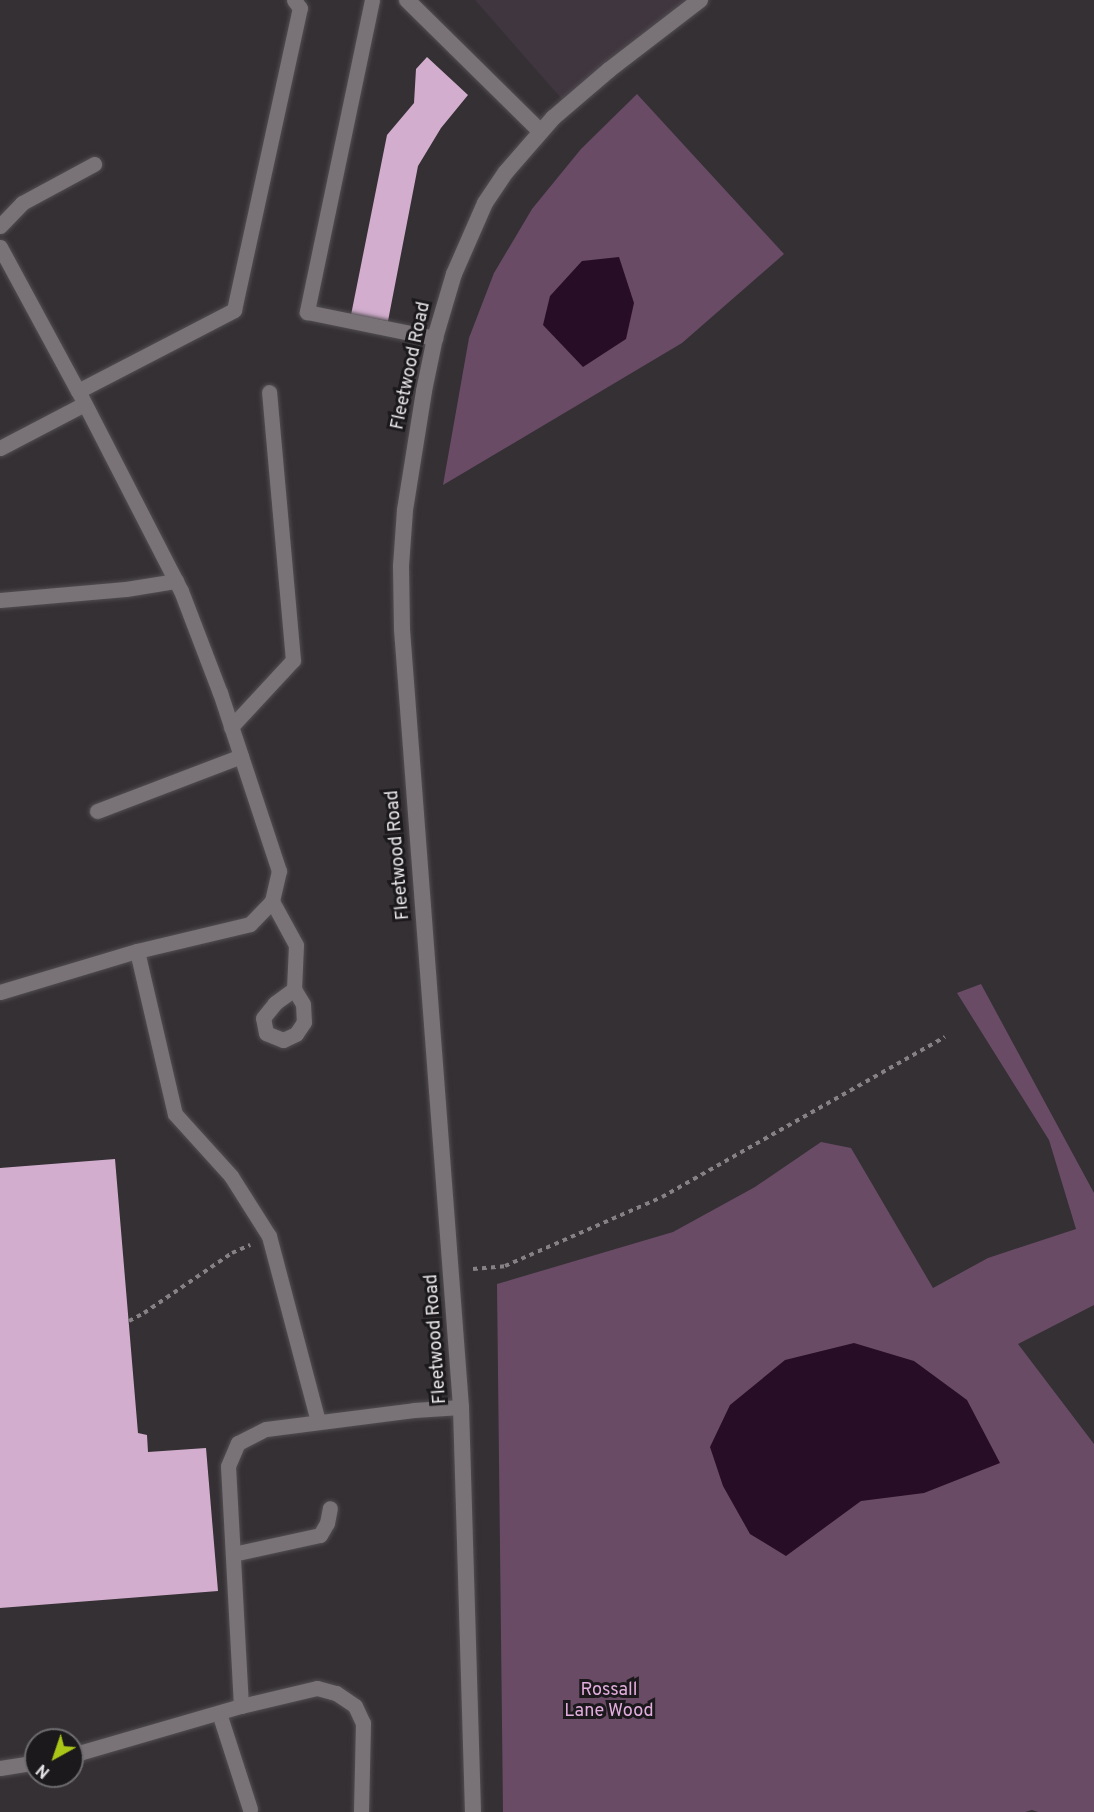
<!DOCTYPE html>
<style>
body{margin:0}
#map{position:relative;width:1094px;height:1812px;overflow:hidden;background:#353034;font-family:Overpass,sans-serif}
div>[style]{position:absolute}
[style*='--x']{left:calc(var(--x)*1px);top:calc(var(--y)*1px);width:calc(var(--w)*1px);rotate:calc(var(--a)*1deg)}
.built>*{inset:0;background:#40363f}
.green>*{inset:0;background:#694b66}
.water>*{inset:0;background:#280d27}
.building>*{inset:0;background:#d2adce}
.path>*{height:4px;margin-top:-2px;transform-origin:0;background:repeating-linear-gradient(90deg,#858184 0 4.5px,transparent 0 9px)}
.roads{filter:drop-shadow(0 0 2px #514e51) drop-shadow(0 0 2px #514e51)}
.service>*{height:15px;margin:-7.5px;padding:0 7.5px;transform-origin:7.5px;border-radius:7.5px;background:#797378}
.minor>*{height:16px;margin:-8px;padding:0 8px;transform-origin:8px;border-radius:8px;background:#797378}
.secondary>*{height:16px;margin:-8px;padding:0 8px;transform-origin:8px;border-radius:8px;background:#797378}
span{translate:-50% -50%;white-space:nowrap;text-align:center;line-height:1.15;-webkit-text-stroke:6px #1b191b;paint-order:stroke}
.street-label{font-size:18px;color:#e9e6e9}
.park-label{font-size:18px;color:#e4addf}
.north{position:absolute;left:24px;top:1728px;width:60px;height:60px;box-sizing:border-box;background:#1b191b;border:2px solid #6d6b6d;border-radius:50%;rotate:220deg;font-size:16px;font-weight:700;line-height:24px;text-align:center;color:#e9e6e9}
.north::after{content:'';display:block;margin:auto;width:21px;height:27px;background:#aac718;clip-path:polygon(50% 0,100% 100%,50% 72%,0 100%)}
</style>
<div id="map">
<div class="built">
<i style="clip-path:polygon(475px 0,700px 0,567px 105px)"></i>
</div>
<div class="green">
<i style="clip-path:polygon(637px 94px,784px 254px,682px 343px,443px 485px,469px 338px,494px 273px,532px 209px,581px 149px)"></i>
<i style="clip-path:polygon(981px 984px,1094px 1193px,1094px 1305px,1018px 1344px,1094px 1444px,1094px 1812px,1038px 1812px,1032px 1810px,1025px 1812px,503px 1812px,497px 1284px,673px 1232px,755px 1187px,821px 1142px,851px 1148px,933px 1288px,988px 1258px,1076px 1229px,1049px 1140px,957px 993px)"></i>
</div>
<div class="water">
<i style="clip-path:polygon(619px 257px,634px 303px,626px 339px,583px 367px,543px 325px,550px 296px,582px 261px)"></i>
<i style="clip-path:polygon(854px 1343px,914px 1361px,967px 1400px,1000px 1463px,924px 1493px,861px 1501px,786px 1556px,750px 1534px,723px 1486px,710px 1447px,730px 1405px,785px 1360px)"></i>
</div>
<div class="building">
<i style="clip-path:polygon(427px 57px,468px 95px,441px 128px,418px 166px,388px 321px,351px 315px,387px 135px,414px 103px,416px 69px)"></i>
<i style="clip-path:polygon(115px 1159px,138px 1433px,147px 1435px,148px 1452px,206px 1448px,218px 1591px,0 1608px,0 1168px)"></i>
</div>
<div class="path">
<i style="--x:473;--y:1269;--w:32;--a:-5"></i>
<i style="--x:505;--y:1266;--w:171;--a:-23.7"></i>
<i style="--x:662;--y:1197;--w:325;--a:-29.5"></i>
<i style="--x:129;--y:1321;--w:17;--a:-28"></i>
<i style="--x:144;--y:1313;--w:107;--a:-34.3"></i>
<i style="--x:232;--y:1253;--w:20;--a:-24"></i>
</div>
<div class="roads">
<div class="service">
<i style="--x:372;--y:0;--w:319;--a:101.8"></i>
<i style="--x:307;--y:312;--w:131;--a:11.5"></i>
<i style="--x:0;--y:226;--w:32;--a:-46"></i>
<i style="--x:22;--y:203;--w:82;--a:-28.4"></i>
<i style="--x:0;--y:247;--w:164;--a:61.6"></i>
<i style="--x:0;--y:448;--w:95;--a:-27.6"></i>
<i style="--x:0;--y:600;--w:126;--a:-5"></i>
<i style="--x:126;--y:589;--w:51;--a:-9.1"></i>
<i style="--x:231;--y:727;--w:91;--a:-47.2"></i>
<i style="--x:293;--y:660;--w:269;--a:-95.1"></i>
<i style="--x:97;--y:811;--w:154;--a:-20.9"></i>
<i style="--x:272;--y:901;--w:50;--a:61.4"></i>
<i style="--x:296;--y:945;--w:44;--a:92.6"></i>
<i style="--x:294;--y:989;--w:17;--a:59"></i>
<i style="--x:303;--y:1004;--w:18;--a:87"></i>
<i style="--x:304;--y:1022;--w:14;--a:124"></i>
<i style="--x:296;--y:1034;--w:14;--a:155"></i>
<i style="--x:283;--y:1040;--w:18;--a:-158"></i>
<i style="--x:266;--y:1033;--w:15;--a:-101"></i>
<i style="--x:263;--y:1018;--w:19;--a:-51"></i>
<i style="--x:275;--y:1003;--w:24;--a:-36"></i>
<i style="--x:137;--y:951;--w:167;--a:76.9"></i>
<i style="--x:175;--y:1114;--w:84;--a:47.9"></i>
<i style="--x:231;--y:1176;--w:71;--a:57.7"></i>
<i style="--x:269;--y:1236;--w:192;--a:75.2"></i>
<i style="--x:0;--y:992;--w:143;--a:-16.7"></i>
<i style="--x:137;--y:951;--w:116;--a:-13.4"></i>
<i style="--x:250;--y:924;--w:32;--a:-46"></i>
<i style="--x:272;--y:901;--w:31;--a:-77"></i>
<i style="--x:279;--y:871;--w:188;--a:-108.3"></i>
<i style="--x:220;--y:693;--w:109;--a:-110.9"></i>
<i style="--x:181;--y:591;--w:225;--a:-117.2"></i>
<i style="--x:78;--y:391;--w:176;--a:-27.4"></i>
<i style="--x:234;--y:310;--w:309;--a:-77.7"></i>
<i style="--x:300;--y:8;--w:10;--a:-127"></i>
<i style="--x:233;--y:1554;--w:89;--a:-12.3"></i>
<i style="--x:320;--y:1535;--w:14;--a:-60"></i>
<i style="--x:327;--y:1523;--w:15;--a:-79"></i>
<i style="--x:241;--y:1706;--w:240;--a:-93.1"></i>
<i style="--x:228;--y:1466;--w:25;--a:-67"></i>
<i style="--x:238;--y:1443;--w:31;--a:-27"></i>
<i style="--x:266;--y:1429;--w:149;--a:-7.3"></i>
<i style="--x:414;--y:1410;--w:47;--a:-3.7"></i>
<i style="--x:219;--y:1713;--w:101;--a:72.1"></i>
<i style="--x:72;--y:1755;--w:176;--a:-16.2"></i>
<i style="--x:241;--y:1706;--w:78;--a:-13.3"></i>
<i style="--x:317;--y:1688;--w:20;--a:15"></i>
<i style="--x:336;--y:1693;--w:23;--a:34"></i>
<i style="--x:355;--y:1706;--w:19;--a:65"></i>
<i style="--x:363;--y:1723;--w:89;--a:91.3"></i>
<i style="--x:0;--y:1768;--w:36;--a:-9"></i>
</div>
<div class="minor">
<i style="--x:407;--y:0;--w:187;--a:44.6"></i>
</div>
<div class="secondary">
<i style="--x:473;--y:1812;--w:405;--a:-91.7"></i>
<i style="--x:461;--y:1407;--w:780;--a:-94.34"></i>
<i style="--x:402;--y:629;--w:63;--a:-90.9"></i>
<i style="--x:401;--y:566;--w:56;--a:-85.9"></i>
<i style="--x:405;--y:510;--w:121;--a:-80.9"></i>
<i style="--x:424;--y:391;--w:54;--a:-78.3"></i>
<i style="--x:435;--y:338;--w:67;--a:-73.5"></i>
<i style="--x:454;--y:274;--w:77;--a:-66.4"></i>
<i style="--x:485;--y:203;--w:37;--a:-56"></i>
<i style="--x:506;--y:172;--w:72;--a:-49"></i>
<i style="--x:553;--y:118;--w:74;--a:-40.6"></i>
<i style="--x:609;--y:70;--w:115;--a:-37.6"></i>
</div>
</div>
<div class="street-label">
<span style="left:412px;top:366px;rotate:-78deg">Fleetwood Road</span>
<span style="left:399px;top:855px;rotate:-95deg">Fleetwood Road</span>
<span style="left:437px;top:1339px;rotate:-94deg">Fleetwood Road</span>
</div>
<div class="park-label">
<span style="left:609px;top:1702px">Rossall<br>Lane Wood</span>
</div>
<div class="north">N</div>
</div>
